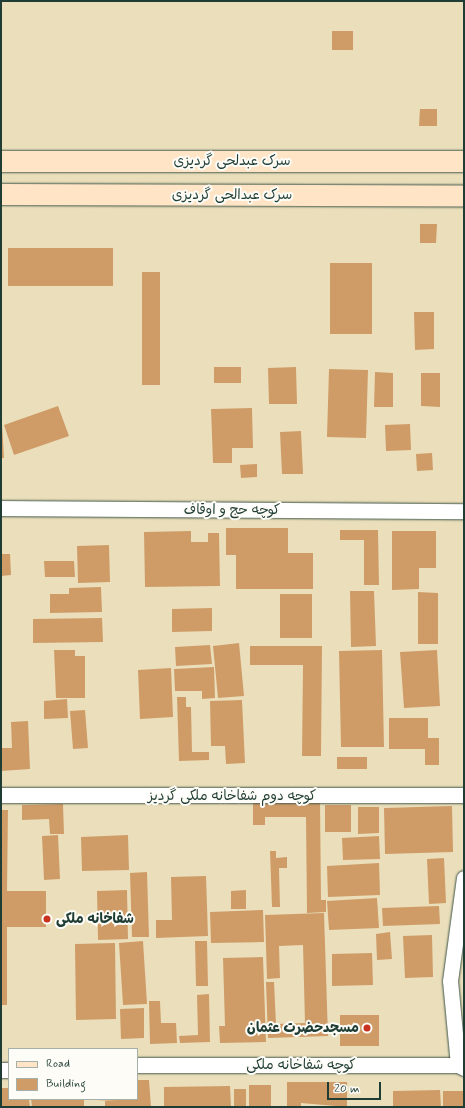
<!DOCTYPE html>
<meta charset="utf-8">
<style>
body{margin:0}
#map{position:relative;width:465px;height:1108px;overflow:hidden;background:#ebdfbb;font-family:Mynerve,"Playpen Sans Arabic",sans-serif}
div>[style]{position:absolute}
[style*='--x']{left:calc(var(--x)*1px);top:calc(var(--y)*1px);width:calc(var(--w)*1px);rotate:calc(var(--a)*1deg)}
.building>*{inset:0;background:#cf9c68}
.roads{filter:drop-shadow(0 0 1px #3e5548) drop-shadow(0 0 1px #3e5548)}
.minor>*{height:15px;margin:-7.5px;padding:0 7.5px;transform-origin:7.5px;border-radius:7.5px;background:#fff}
.secondary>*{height:21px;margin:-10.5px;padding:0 10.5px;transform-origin:10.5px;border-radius:10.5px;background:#ffe4c6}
.dots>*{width:11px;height:11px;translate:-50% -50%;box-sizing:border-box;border:2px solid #fdfcf7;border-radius:50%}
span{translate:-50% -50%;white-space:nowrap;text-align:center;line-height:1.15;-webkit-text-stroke:4px #fdfcf7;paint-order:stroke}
.street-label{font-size:14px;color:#1f3d34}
.poi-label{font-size:14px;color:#1f3d34;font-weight:700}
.left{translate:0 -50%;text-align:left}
.right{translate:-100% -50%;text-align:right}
.frame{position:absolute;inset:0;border:2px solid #1f3d34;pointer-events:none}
.legend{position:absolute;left:8px;top:1048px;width:130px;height:52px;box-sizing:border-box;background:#fdfcf7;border:1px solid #a4b0a9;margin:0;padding:5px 7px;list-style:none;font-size:12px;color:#1f3d34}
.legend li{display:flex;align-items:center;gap:8px;height:20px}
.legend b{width:20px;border:1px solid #a4b0a9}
.scale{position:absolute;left:327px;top:1082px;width:54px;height:18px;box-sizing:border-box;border:2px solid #1f3d34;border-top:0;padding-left:5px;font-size:12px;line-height:14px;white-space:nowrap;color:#1f3d34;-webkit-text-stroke:3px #fdfcf7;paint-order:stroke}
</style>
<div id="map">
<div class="building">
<i style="clip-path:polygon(332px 31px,353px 31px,353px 50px,332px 50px)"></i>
<i style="clip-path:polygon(420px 109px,437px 109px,437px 126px,419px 126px)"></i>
<i style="clip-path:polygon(420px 224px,437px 224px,436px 243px,420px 243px)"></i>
<i style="clip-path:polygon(8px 248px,113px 248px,113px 286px,8px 286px)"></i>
<i style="clip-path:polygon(330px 263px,372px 263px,372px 334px,330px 334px)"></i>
<i style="clip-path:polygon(142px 272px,160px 272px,160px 385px,142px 385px)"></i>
<i style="clip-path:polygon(414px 312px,434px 312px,434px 349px,415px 350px)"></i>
<i style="clip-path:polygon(214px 367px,241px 367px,241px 383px,214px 383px)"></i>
<i style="clip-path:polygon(296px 367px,297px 404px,269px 404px,268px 368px)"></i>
<i style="clip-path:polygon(329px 369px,368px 370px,366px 438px,327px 437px)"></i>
<i style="clip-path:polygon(375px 372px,393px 373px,393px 407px,374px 407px)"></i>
<i style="clip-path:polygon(421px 373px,440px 373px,440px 407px,421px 406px)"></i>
<i style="clip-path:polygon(1px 406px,4px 458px,1px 458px)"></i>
<i style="clip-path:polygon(58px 406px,69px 436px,14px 455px,4px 425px)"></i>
<i style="clip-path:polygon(252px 408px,253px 448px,232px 448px,232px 463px,213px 463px,211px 409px)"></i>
<i style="clip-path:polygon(410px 424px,411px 450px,386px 451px,385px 425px)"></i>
<i style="clip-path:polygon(301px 431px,303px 474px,282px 474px,280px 432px)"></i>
<i style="clip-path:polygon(432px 453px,433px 470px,417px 471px,416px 454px)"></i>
<i style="clip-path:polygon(257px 464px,257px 477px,241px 478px,240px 465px)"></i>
<i style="clip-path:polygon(226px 528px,288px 528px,288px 553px,313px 553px,313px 589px,236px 589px,236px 555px,226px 555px)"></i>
<i style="clip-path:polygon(340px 530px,378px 530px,379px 585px,364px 585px,364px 540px,340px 540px)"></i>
<i style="clip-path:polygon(191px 531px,191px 542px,208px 542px,208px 533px,219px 533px,220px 586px,145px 587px,144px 532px)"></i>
<i style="clip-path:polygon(392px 531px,436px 531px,436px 568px,419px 568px,419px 589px,392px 590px)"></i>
<i style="clip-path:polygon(109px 545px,110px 582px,78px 583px,77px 546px)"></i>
<i style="clip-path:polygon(1px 554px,10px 554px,11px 575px,1px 576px)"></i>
<i style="clip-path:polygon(44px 561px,74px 561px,75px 577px,45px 577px)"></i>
<i style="clip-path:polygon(101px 587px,102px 612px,50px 613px,50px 594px,69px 594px,69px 588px)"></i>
<i style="clip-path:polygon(350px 591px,374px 591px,376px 646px,351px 647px)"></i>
<i style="clip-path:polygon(418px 592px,438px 593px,438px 644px,418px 644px)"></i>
<i style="clip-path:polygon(280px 594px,312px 594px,312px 638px,280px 638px)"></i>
<i style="clip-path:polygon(212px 608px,212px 631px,172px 632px,172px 609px)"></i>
<i style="clip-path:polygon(102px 618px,103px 642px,33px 643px,33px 619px)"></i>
<i style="clip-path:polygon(239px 643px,244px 696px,218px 698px,213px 646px)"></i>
<i style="clip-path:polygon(210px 645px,212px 664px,176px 666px,175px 647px)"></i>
<i style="clip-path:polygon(250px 646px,322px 646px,321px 756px,302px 756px,303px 665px,250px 665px)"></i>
<i style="clip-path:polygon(54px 650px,75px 650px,75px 656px,85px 656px,85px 698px,56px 698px)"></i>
<i style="clip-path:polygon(382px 650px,384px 747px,341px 747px,339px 651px)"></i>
<i style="clip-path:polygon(437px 650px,440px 706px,404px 708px,400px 652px)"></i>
<i style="clip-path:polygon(214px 667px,215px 698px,202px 699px,202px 691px,175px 691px,174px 669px)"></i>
<i style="clip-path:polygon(171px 668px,173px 717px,140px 719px,138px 670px)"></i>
<i style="clip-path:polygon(177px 697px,186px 697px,186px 707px,191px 707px,192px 752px,209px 752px,209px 760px,179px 761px)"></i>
<i style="clip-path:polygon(67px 699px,68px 718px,44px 719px,44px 701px)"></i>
<i style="clip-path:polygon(242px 700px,245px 763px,226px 764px,225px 746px,211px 746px,210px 701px)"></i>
<i style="clip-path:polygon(85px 710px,88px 748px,73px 749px,70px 711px)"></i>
<i style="clip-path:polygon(389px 718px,428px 718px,428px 738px,439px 738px,439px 765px,425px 765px,425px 749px,389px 749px)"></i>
<i style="clip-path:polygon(28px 721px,30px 769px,1px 771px,1px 748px,12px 748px,11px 722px)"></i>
<i style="clip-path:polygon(337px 757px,367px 757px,367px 769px,337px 769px)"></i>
<i style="clip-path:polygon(320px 802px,321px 900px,326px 900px,326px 912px,307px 913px,306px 817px,265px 817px,265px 825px,253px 825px,253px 803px)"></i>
<i style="clip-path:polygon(63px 804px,64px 834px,50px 834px,49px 819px,22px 820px,22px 805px)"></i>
<i style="clip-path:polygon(325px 805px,351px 805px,351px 832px,325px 832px)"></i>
<i style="clip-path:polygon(452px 806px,453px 852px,385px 854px,384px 808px)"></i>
<i style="clip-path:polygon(358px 807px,379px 807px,379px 833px,358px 834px)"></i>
<i style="clip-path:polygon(1px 810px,8px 810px,7px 891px,46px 891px,46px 927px,7px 927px,7px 1005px,1px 1005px)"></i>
<i style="clip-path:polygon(58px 835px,60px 879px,44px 880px,42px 836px)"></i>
<i style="clip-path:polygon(128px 835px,129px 870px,82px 871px,81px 837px)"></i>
<i style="clip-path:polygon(379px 836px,380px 859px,343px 860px,342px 838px)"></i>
<i style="clip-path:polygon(270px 851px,276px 851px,276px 858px,287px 857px,287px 868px,279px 868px,280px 907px,272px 907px)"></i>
<i style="clip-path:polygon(444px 858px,446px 903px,429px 904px,427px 859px)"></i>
<i style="clip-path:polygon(379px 863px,380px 895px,328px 897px,327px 866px)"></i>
<i style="clip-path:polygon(147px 872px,149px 937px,132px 937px,130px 873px)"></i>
<i style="clip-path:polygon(206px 876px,208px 936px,156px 938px,156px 920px,172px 920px,171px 877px)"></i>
<i style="clip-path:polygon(127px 890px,128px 939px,98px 940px,97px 891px)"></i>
<i style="clip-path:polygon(246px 890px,246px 909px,231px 909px,231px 891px)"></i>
<i style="clip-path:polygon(377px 898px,379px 928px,329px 930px,327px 901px)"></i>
<i style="clip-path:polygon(439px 906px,440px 924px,383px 926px,382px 908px)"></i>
<i style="clip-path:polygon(263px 910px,264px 942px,211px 943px,210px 912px)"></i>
<i style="clip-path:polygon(324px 913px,328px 1036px,268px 1038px,266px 982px,274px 982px,276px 1024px,305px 1023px,303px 945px,279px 946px,280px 978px,267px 979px,265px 915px)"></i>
<i style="clip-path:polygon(390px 932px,392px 959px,377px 960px,376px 934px)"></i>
<i style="clip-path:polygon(432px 935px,433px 977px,405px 978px,403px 936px)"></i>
<i style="clip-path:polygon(143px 941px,147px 1004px,123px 1005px,119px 943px)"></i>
<i style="clip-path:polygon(195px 941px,207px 941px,208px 986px,196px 986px)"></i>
<i style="clip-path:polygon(115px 943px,116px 1019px,76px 1020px,75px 944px)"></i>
<i style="clip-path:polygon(372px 953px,373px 985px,332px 986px,332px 954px)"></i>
<i style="clip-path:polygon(263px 957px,266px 1042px,220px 1043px,219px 1026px,225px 1026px,223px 958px)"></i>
<i style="clip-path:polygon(209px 994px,210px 1042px,180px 1043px,179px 1036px,198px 1035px,197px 995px)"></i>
<i style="clip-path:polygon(149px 1001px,160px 1001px,161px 1023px,176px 1023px,177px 1043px,150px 1044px)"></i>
<i style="clip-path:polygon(144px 1008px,144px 1038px,121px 1039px,120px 1009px)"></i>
<i style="clip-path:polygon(340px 1015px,379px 1015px,379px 1046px,340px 1046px)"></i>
<i style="clip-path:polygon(137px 1080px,149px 1080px,151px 1107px,105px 1107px,105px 1101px,96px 1101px,137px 1099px)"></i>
<i style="clip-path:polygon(287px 1082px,347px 1082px,347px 1107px,301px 1103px,301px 1107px,287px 1107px)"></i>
<i style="clip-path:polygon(249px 1085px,271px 1085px,271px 1107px,249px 1107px)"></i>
<i style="clip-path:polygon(230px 1086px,231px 1107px,164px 1107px,164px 1087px)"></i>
<i style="clip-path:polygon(1px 1088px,9px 1088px,9px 1099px,29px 1099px,30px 1107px,1px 1107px)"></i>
<i style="clip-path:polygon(234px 1089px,246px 1089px,246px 1107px,234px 1107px)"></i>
<i style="clip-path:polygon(440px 1090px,441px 1107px,393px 1107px,393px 1091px)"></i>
<i style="clip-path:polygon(443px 1091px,464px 1091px,464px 1107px,443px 1107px)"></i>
<i style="clip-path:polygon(31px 1099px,84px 1099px,84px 1107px,32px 1107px)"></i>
</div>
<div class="roads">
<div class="minor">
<i style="--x:1;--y:508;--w:463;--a:0.4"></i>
<i style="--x:1;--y:795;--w:463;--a:0"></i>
<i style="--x:137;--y:1065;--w:321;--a:0"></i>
<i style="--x:458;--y:1065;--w:7;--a:27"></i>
<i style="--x:458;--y:1065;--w:84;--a:-95.4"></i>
<i style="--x:450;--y:981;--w:104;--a:-82.3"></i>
<i style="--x:1;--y:1070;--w:8;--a:0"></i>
</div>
<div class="secondary">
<i style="--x:1;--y:161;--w:463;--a:0"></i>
<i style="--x:1;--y:194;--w:463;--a:0.2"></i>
</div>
</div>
<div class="dots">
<i style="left:47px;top:919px;background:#c8321e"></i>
<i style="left:367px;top:1028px;background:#c8321e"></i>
</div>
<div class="street-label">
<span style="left:232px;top:161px">سرک عبدلحی گردیزی</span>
<span style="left:232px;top:195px">سرک عبدالحی گردیزی</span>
<span style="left:232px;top:510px">کوچه حج و اوقاف</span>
<span style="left:232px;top:796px">کوچه دوم شفاخانه ملکی گردیز</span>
<span style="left:301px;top:1065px">کوچه شفاخانه ملکی</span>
</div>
<div class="poi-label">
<span class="left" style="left:56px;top:919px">شفاخانه ملکی</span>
<span class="right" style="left:359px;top:1028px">مسجدحضرت عثمان</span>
</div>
<div class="frame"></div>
<ul class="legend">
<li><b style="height:5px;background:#ffe4c6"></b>Road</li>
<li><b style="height:11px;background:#cf9c68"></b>Building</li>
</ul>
<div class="scale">20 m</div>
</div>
